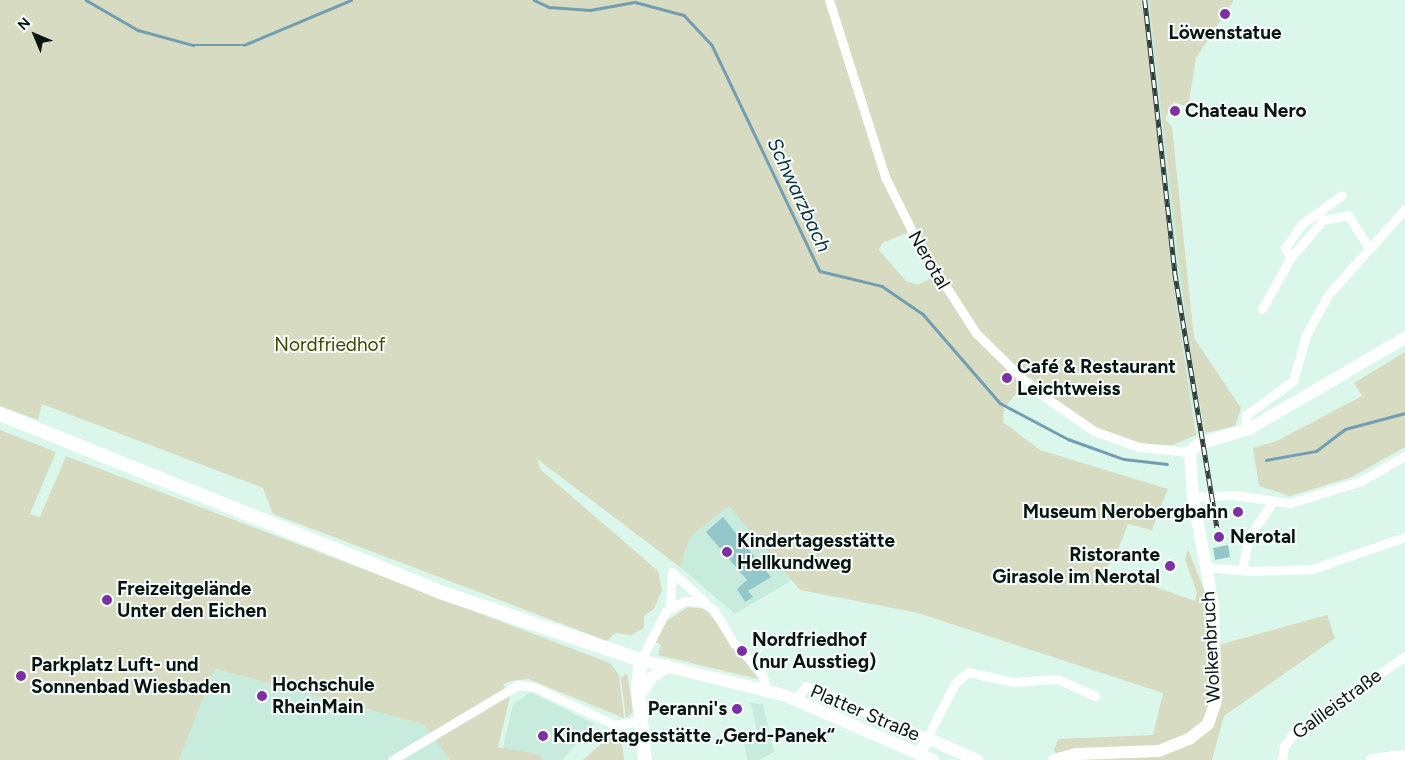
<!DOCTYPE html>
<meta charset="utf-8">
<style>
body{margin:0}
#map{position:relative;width:1405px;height:760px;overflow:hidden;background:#dbf7ec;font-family:Figtree,sans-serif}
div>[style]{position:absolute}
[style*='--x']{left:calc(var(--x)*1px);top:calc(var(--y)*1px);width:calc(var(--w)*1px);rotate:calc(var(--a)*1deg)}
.built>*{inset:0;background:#c7ecde}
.green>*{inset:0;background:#d7dbc1}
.stream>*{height:2.5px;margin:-1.25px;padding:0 1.25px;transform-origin:1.25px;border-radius:1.25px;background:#739db0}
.building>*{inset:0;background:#93c7c9}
.street>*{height:9px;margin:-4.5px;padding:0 4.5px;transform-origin:4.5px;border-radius:4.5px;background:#fff}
.secondary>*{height:12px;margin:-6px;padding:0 6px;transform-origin:6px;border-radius:6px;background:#fff}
.primary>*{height:14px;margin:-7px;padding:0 7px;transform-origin:7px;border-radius:7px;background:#fff}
.rail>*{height:4.5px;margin-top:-2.25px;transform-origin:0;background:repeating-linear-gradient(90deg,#f8fefc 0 8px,#2f3c38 0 16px);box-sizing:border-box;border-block:1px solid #2f3c38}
.dots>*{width:14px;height:14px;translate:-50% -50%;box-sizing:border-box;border:2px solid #f8fefc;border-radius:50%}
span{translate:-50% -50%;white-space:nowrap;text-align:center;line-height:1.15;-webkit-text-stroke:4px #f8fefc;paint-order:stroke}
.poi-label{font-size:19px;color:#0a1411;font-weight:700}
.left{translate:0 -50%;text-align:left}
.right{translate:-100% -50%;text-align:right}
.street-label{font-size:19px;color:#0a1411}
.park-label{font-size:19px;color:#424601}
.water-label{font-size:20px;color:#0a3241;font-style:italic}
.north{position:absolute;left:10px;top:10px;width:50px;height:50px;-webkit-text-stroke:4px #f8fefc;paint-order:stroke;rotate:315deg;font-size:14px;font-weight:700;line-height:20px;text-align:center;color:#0a1411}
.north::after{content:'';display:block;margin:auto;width:18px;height:22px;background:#0a1411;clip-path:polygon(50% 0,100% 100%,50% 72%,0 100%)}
</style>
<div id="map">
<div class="built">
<i style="clip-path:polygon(1143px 0,1149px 0,1181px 247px,1201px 415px,1194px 416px,1172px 276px)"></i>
<i style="clip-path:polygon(729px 506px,792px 580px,735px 614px,680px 567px,690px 537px)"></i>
<i style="clip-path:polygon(215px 669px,423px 724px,450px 760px,179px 760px)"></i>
<i style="clip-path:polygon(531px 692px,594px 724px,562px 760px,541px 760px,542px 755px,503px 748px,513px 704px)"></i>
<i style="clip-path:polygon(751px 703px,763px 704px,774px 752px,759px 760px,747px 760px,744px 743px,758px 738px)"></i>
</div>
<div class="green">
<i style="clip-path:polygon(evenodd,0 0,1143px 0,1172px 276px,1196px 435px,1173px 445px,1135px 444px,1106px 434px,1049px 396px,1030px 377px,1004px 408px,1003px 422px,1040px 450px,1168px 489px,1152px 530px,1128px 524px,1115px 558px,1105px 569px,1195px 601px,1197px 593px,1185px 559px,1188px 549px,1206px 595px,1213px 708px,1197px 731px,1156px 749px,1057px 755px,1054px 750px,1058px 739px,1153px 735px,1163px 693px,918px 613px,800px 590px,729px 506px,690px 537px,680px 567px,537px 459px,541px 470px,658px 571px,662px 590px,654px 609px,644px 616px,644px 628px,631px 635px,615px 633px,607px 641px,273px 514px,263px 488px,42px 404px,38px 420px,0 406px,0 0,917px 229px,941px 273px,918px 285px,906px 281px,879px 250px,882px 243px,917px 229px)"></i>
<i style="clip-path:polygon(1149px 0,1234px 0,1196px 58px,1188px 107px,1174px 102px,1165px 119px,1172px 127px,1194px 338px,1241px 408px,1235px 426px,1205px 433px,1188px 336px)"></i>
<i style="clip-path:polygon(1405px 352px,1405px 447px,1352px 477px,1290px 496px,1259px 486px,1253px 448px,1277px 441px,1362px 396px,1354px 383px)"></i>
<i style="clip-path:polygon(0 430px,56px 452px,30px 514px,40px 517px,66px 456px,610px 663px,619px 675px,624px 718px,528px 679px,511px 681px,503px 684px,510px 697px,498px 747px,542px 755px,541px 760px,450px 760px,423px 724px,215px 669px,179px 760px,0 760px)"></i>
<i style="clip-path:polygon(688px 607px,706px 609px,758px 679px,658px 655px,661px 644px,653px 642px,665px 622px)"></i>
<i style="clip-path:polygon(1327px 615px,1335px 638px,1224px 716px,1212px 760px,1065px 760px,1147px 757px,1210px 728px,1222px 700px,1216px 640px,1222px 644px)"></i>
<i style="clip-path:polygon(627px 673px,633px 712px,626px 718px,621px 678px)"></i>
<i style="clip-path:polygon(620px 730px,624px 760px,583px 760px,614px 732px)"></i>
</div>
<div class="stream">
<i style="--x:86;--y:0;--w:60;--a:30"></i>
<i style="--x:138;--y:30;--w:57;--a:15.3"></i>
<i style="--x:193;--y:45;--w:51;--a:0"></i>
<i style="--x:244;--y:45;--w:116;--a:-22.8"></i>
<i style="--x:534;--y:0;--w:17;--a:25"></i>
<i style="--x:549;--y:7;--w:41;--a:4.2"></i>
<i style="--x:590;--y:10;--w:46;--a:-10.1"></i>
<i style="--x:635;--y:2;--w:51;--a:14.9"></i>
<i style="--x:684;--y:15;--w:41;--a:47"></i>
<i style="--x:712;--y:45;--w:250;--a:64.5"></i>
<i style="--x:820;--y:271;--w:64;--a:13.6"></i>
<i style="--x:882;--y:286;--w:50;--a:34.3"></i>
<i style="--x:923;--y:314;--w:118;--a:49.1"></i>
<i style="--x:1000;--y:403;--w:77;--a:27.9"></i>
<i style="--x:1068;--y:439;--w:59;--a:19.7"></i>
<i style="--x:1124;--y:459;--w:43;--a:6.6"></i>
<i style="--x:1266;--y:460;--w:51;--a:-10.2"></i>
<i style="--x:1316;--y:451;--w:36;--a:-37"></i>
<i style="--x:1345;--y:429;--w:62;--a:-14.9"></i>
</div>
<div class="building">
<i style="clip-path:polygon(723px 517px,771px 577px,748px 591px,753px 597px,745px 602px,737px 589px,747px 580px,706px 532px)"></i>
<i style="clip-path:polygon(1228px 545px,1230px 557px,1215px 560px,1213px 548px)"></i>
</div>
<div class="street">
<i style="--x:829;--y:0;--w:186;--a:72.4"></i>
<i style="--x:885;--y:177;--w:74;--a:63.4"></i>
<i style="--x:918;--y:243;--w:107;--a:57.2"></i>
<i style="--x:976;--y:333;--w:78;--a:44.5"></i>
<i style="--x:1032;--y:388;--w:75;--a:34.7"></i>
<i style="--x:1094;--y:431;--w:48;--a:19.6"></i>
<i style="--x:1139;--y:447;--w:51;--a:5.6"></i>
<i style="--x:1291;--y:257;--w:11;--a:-124"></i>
<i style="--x:1285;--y:248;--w:29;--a:-55"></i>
<i style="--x:1302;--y:224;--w:49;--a:-35.9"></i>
<i style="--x:1262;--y:309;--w:60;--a:-60.9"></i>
<i style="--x:1291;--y:257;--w:49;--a:-49.1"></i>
<i style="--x:1323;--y:220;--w:25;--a:-11"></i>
<i style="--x:1348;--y:215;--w:40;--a:58"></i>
<i style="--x:1245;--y:431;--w:16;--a:-86"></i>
<i style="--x:1246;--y:415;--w:58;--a:-35.9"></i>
<i style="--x:1293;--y:381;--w:48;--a:-74.2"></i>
<i style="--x:1306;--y:335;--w:46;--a:-61.2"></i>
<i style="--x:1328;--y:295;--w:115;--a:-48.2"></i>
<i style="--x:1193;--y:497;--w:41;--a:-2.8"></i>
<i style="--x:1234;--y:495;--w:57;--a:8.1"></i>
<i style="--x:1290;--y:503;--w:74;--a:-17.2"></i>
<i style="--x:1361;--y:481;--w:51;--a:-29.6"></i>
<i style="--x:1205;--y:567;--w:47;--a:4.9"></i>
<i style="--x:1252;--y:571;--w:60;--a:-1.9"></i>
<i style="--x:1312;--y:569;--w:98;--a:-19"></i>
<i style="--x:1242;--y:570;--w:35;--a:-78"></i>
<i style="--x:1249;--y:536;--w:42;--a:-54.8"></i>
<i style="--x:670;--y:608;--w:36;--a:-87"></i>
<i style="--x:672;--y:572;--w:46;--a:42.4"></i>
<i style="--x:641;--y:660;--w:55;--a:-63"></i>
<i style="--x:666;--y:611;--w:21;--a:-29"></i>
<i style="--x:684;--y:601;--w:18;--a:3"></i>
<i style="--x:702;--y:602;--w:14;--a:34"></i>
<i style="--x:714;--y:610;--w:39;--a:59"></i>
<i style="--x:734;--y:643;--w:41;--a:47"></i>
<i style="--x:762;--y:673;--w:17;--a:77"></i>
<i style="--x:796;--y:700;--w:17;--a:-54"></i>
<i style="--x:806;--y:686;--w:132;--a:23.3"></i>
<i style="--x:927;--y:738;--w:62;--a:-63"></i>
<i style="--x:955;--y:683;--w:17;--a:-40"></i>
<i style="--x:968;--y:672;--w:46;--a:12.5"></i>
<i style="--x:1013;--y:682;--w:44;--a:-3.9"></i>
<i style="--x:1057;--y:679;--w:42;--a:24.1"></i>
<i style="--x:392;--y:760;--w:147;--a:-30.8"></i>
<i style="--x:518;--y:685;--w:16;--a:7"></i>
<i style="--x:534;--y:687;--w:89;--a:25.1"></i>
<i style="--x:615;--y:725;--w:26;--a:-9"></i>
<i style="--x:1282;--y:760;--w:14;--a:-82"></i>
<i style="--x:1284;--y:746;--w:16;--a:-52"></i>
<i style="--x:1294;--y:733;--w:135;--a:-34.7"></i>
</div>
<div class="secondary">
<i style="--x:641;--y:660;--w:147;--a:13.8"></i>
<i style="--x:784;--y:695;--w:163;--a:23.6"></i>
<i style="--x:639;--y:697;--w:22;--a:-58"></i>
<i style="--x:651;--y:678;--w:21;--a:-35"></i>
<i style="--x:920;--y:754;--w:17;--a:-66"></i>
<i style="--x:927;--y:738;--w:55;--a:23.7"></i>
<i style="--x:1054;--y:760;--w:23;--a:-15"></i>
<i style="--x:1076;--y:754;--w:83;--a:-2.1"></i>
<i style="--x:1159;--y:751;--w:32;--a:-22"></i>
<i style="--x:1189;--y:739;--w:24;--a:-38"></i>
<i style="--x:1208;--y:724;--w:24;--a:-71"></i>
<i style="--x:1216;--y:701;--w:97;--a:-91.8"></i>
<i style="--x:1213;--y:604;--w:109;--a:-100.6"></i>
<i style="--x:1193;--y:497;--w:45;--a:-93.8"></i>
<i style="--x:1190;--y:452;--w:12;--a:-42"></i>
<i style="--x:1199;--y:444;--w:52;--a:-16.7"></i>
<i style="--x:1249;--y:429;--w:181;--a:-30.3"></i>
<i style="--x:1372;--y:760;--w:33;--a:-7"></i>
</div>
<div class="primary">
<i style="--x:0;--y:414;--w:475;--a:22"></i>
<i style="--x:440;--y:592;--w:212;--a:18.7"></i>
<i style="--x:641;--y:660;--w:29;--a:96"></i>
<i style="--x:638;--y:689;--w:71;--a:84.4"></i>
</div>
<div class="rail">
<i style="--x:1145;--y:0;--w:275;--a:83.7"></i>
<i style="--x:1175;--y:273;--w:258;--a:80.6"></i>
</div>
<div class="dots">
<i style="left:1225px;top:14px;background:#7b30a3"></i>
<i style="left:1175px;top:111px;background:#7b30a3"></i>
<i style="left:1007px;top:378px;background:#7b30a3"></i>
<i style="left:1238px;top:512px;background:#7b30a3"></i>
<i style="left:1219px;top:537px;background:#7b30a3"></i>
<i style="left:727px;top:552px;background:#7b30a3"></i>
<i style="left:1170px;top:566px;background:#7b30a3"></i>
<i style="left:107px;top:600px;background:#7b30a3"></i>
<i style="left:742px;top:651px;background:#7b30a3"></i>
<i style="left:21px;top:676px;background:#7b30a3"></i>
<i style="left:262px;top:696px;background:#7b30a3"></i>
<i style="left:737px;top:709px;background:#7b30a3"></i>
<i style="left:543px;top:736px;background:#7b30a3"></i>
</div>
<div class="poi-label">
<span style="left:1225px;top:33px">Löwenstatue</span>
<span class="left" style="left:1185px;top:111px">Chateau Nero</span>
<span class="left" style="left:1017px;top:378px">Café &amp; Restaurant<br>Leichtweiss</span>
<span class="right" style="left:1228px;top:512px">Museum Nerobergbahn</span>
<span class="left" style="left:1230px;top:537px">Nerotal</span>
<span class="left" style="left:737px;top:552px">Kindertagesstätte<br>Hellkundweg</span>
<span class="right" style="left:1160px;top:566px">Ristorante<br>Girasole im Nerotal</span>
<span class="left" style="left:117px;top:600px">Freizeitgelände<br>Unter den Eichen</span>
<span class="left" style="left:752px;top:651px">Nordfriedhof<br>(nur Ausstieg)</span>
<span class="left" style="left:31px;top:676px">Parkplatz Luft- und<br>Sonnenbad Wiesbaden</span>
<span class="left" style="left:272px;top:696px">Hochschule<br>RheinMain</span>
<span class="right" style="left:727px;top:709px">Peranni's</span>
<span class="left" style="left:553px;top:736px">Kindertagesstätte „Gerd-Panek“</span>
</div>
<div class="street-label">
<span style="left:929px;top:260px;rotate:60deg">Nerotal</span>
<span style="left:1211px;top:647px;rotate:-93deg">Wolkenbruch</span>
<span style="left:1337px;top:704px;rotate:-36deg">Galileistraße</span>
<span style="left:865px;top:713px;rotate:23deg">Platter Straße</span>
</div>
<div class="park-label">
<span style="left:330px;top:345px">Nordfriedhof</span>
</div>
<div class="water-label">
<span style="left:799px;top:195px;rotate:65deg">Schwarzbach</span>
</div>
<div class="north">N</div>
</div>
